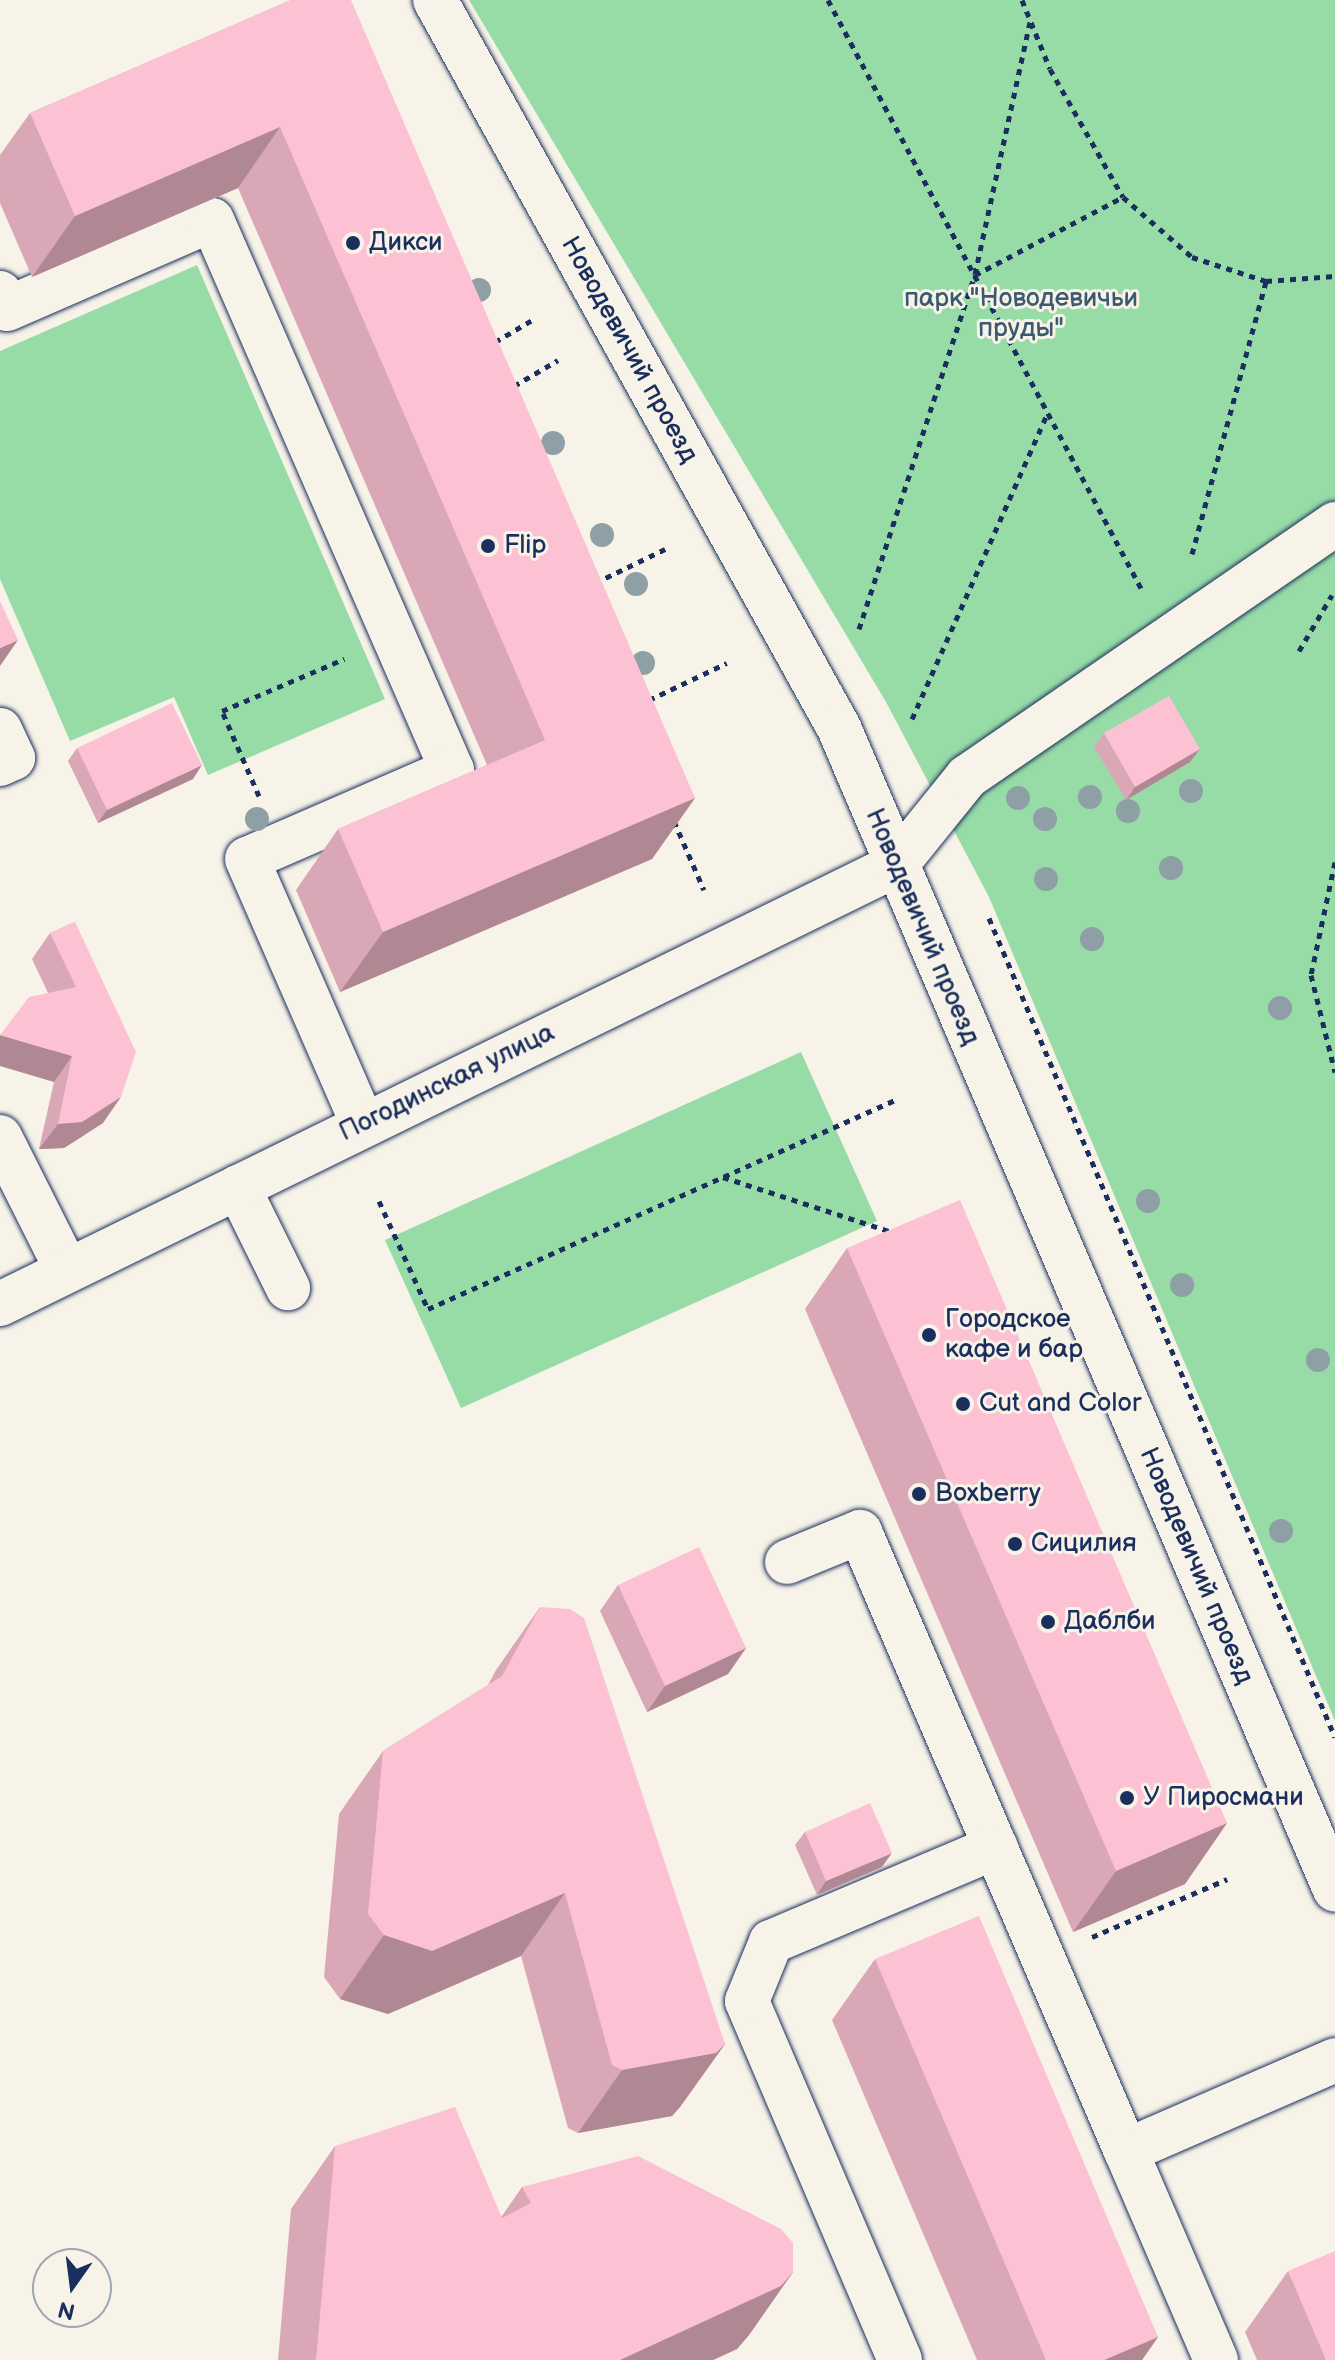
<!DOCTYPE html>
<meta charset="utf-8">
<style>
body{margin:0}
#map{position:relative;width:1335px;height:2360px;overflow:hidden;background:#f7f3e8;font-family:"Balsamiq Sans",sans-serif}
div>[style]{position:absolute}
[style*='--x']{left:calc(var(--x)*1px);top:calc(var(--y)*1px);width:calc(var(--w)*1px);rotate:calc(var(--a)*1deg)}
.green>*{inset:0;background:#97dba7}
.path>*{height:5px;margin-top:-2.5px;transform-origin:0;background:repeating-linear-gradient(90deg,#1b2f5e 0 6px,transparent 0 12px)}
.roads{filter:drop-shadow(0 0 2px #1b2f5e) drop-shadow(0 0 2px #1b2f5e)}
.minor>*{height:44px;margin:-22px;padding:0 22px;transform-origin:22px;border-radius:22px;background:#f7f3e8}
.trees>*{width:24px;height:24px;margin:-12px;border-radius:50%;background:#8f9fa6}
.wall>*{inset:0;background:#d9a7b6}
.shaded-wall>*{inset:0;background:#b08894}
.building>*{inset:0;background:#fcc2d4}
.dots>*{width:22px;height:22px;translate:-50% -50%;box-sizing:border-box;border:4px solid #f7f3e8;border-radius:50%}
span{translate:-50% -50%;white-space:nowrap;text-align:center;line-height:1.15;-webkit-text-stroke:6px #f7f3e8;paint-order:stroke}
.poi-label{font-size:26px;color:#1b2f5e}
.left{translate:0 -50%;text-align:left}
.park-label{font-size:26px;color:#3a5a70}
.street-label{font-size:26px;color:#1b2f5e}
.north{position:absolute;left:32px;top:2248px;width:80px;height:80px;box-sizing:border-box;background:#f7f3e8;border:2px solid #9fa5b1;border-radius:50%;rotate:194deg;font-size:22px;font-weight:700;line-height:32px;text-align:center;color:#1b2f5e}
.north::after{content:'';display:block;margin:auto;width:28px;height:36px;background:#1b2f5e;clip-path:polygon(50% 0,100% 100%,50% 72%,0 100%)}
</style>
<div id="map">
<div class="green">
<i style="clip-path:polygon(469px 0,1335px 0,1335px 1721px,989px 897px,886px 702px)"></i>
<i style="clip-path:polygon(197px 265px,385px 699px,208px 775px,174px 697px,70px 741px,0 579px,0 351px)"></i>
<i style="clip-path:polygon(801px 1052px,877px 1221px,461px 1408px,385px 1240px)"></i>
</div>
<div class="path">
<i style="--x:828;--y:0;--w:668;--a:61.98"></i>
<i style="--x:1022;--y:0;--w:74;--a:67.9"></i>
<i style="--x:1050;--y:69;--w:147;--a:60.3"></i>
<i style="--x:1123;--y:197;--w:91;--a:41"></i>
<i style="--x:1192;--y:257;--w:78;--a:18"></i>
<i style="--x:1266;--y:281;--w:69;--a:-4.1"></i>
<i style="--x:975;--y:274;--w:258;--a:-77.7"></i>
<i style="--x:495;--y:342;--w:43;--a:-30.7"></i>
<i style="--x:514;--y:386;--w:51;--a:-30.6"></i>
<i style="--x:1192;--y:554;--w:283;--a:-74.8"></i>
<i style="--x:595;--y:583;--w:78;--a:-25.9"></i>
<i style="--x:859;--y:629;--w:373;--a:-71.9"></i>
<i style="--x:975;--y:275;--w:167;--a:-27.8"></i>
<i style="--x:1299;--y:651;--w:65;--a:-59.5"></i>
<i style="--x:649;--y:700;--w:86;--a:-25.4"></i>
<i style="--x:912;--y:719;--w:334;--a:-66.1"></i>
<i style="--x:259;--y:796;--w:93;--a:-113.5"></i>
<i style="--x:222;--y:711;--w:133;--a:-23.1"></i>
<i style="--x:674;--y:821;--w:75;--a:66.5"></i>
<i style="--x:1335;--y:862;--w:116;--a:102"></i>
<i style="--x:1311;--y:975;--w:100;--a:76.1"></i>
<i style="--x:989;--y:918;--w:889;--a:67.1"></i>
<i style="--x:723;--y:1177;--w:178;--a:18"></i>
<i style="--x:379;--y:1201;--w:119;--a:65.6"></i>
<i style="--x:428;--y:1309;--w:512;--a:-24.11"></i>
<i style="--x:1092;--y:1937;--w:147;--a:-23.2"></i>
</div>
<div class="roads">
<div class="minor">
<i style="--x:435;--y:0;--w:833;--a:60.97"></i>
<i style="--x:839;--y:728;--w:1263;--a:66.88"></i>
<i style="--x:0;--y:293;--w:17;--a:66"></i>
<i style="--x:7;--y:309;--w:223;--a:-23.5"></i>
<i style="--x:212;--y:220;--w:600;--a:66.43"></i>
<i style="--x:452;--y:770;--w:223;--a:156.5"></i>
<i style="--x:247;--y:859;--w:289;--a:66.4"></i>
<i style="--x:0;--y:730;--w:31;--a:65"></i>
<i style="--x:13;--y:758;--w:14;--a:155"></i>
<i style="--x:0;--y:1137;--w:149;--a:63.3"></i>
<i style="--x:238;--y:1187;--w:113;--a:63.7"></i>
<i style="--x:0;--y:1304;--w:998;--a:-26.1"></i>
<i style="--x:896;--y:865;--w:113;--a:-51.1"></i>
<i style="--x:967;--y:777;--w:447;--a:-34.5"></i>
<i style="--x:787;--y:1562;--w:79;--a:-22.3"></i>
<i style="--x:860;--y:1532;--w:674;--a:66.75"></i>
<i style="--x:1126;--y:2151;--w:228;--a:-23.5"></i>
<i style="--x:1126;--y:2151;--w:228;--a:66.7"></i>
<i style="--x:900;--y:2360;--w:390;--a:-113.1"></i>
<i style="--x:747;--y:2001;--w:64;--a:-67.9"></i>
<i style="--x:771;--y:1942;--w:244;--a:-22.9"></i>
</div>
</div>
<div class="trees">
<i style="left:479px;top:290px"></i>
<i style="left:553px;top:443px"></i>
<i style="left:602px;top:535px"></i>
<i style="left:636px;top:584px"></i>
<i style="left:643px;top:663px"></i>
<i style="left:1191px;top:791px"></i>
<i style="left:1090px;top:797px"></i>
<i style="left:1018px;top:798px"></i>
<i style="left:1128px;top:811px"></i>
<i style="left:257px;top:819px"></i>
<i style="left:1045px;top:819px"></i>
<i style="left:1171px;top:868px"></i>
<i style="left:1046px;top:879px"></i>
<i style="left:1092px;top:939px"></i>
<i style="left:1280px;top:1008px"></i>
<i style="left:1148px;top:1201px"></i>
<i style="left:1182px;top:1285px"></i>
<i style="left:1318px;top:1360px"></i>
<i style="left:1281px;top:1531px"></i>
</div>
<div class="wall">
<i style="clip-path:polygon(291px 0,695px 798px,652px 859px,340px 992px,296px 890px,338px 829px,487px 765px,238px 188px,32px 277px,0 203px,0 155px,30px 113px)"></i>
<i style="clip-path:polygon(1104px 733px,1190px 762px,1126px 800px,1094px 747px)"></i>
<i style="clip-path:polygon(77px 748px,193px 779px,98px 823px,68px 761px)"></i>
<i style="clip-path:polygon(75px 922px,103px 1123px,64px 1148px,39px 1149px,54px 1082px,48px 993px,32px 959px,50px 933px)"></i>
<i style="clip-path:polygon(847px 1248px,1227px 1823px,1185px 1884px,1073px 1932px,805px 1309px)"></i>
<i style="clip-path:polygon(618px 1585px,746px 1648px,728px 1674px,647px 1712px,600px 1611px)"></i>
<i style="clip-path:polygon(540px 1607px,725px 2044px,680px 2107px,672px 2116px,578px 2133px,568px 2128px,521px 1956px,388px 2014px,340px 1999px,324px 1977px,339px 1814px,383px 1751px,488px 1685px,496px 1670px)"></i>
<i style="clip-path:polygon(805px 1832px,882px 1867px,817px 1895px,795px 1845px)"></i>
<i style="clip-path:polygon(875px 1959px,1158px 2337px,1142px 2360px,977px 2360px,832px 2020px)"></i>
<i style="clip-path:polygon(335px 2146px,502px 2216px,522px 2187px,793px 2272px,749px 2335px,737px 2349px,713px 2360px,278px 2360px,291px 2209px)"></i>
<i style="clip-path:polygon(1288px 2271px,1335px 2360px,1257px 2360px,1245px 2332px)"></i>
</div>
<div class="shaded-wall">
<i style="clip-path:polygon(280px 127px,238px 188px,32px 277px,75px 216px)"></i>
<i style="clip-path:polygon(18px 640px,0 666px,0 648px)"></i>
<i style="clip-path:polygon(1200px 749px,1190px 762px,1126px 800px,1135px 787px)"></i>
<i style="clip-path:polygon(202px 765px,193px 779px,98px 823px,107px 810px)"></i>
<i style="clip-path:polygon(695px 798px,652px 859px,340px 992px,383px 932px)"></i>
<i style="clip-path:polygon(0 1035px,72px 1056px,54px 1082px,0 1066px)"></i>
<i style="clip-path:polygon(121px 1097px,103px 1123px,64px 1148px,39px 1149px,58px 1124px)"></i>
<i style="clip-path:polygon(746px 1648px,728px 1674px,647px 1712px,665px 1686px)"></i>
<i style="clip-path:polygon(1227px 1823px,1185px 1884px,1073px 1932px,1116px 1871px)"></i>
<i style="clip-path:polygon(892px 1853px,882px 1867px,817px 1895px,826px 1881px)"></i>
<i style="clip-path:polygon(565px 1893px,521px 1956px,388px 2014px,340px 1999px,384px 1935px)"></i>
<i style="clip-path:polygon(725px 2044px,680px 2107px,672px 2116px,578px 2133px,622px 2070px)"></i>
<i style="clip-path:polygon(793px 2272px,749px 2335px,737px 2349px,713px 2360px,620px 2360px)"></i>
<i style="clip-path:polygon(1158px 2337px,1142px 2360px,1104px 2360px)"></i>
</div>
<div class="building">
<i style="clip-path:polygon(291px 0,351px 0,695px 798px,383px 932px,338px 829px,545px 740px,280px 127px,75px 216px,30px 113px)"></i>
<i style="clip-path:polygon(0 601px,18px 640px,0 648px)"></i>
<i style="clip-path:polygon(1169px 696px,1200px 749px,1135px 787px,1104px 733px)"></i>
<i style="clip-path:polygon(172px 703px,202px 765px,107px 810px,77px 748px)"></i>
<i style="clip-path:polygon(75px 922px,136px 1052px,121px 1097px,82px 1122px,58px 1124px,72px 1056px,0 1035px,29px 997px,76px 987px,50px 933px)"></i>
<i style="clip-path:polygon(960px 1200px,1227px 1823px,1116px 1871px,847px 1248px)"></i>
<i style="clip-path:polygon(699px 1547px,746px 1648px,665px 1686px,618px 1585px)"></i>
<i style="clip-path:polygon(540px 1607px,570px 1609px,584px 1618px,725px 2044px,716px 2053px,622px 2070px,612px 2065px,565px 1893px,432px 1951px,384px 1935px,368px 1914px,383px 1751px,502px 1676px)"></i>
<i style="clip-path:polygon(870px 1803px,892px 1853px,826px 1881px,805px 1832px)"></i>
<i style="clip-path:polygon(979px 1916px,1158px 2337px,1104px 2360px,1046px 2360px,875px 1959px)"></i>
<i style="clip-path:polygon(455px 2107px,502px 2218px,531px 2203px,522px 2187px,638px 2156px,781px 2229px,793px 2243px,793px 2272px,781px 2286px,620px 2360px,316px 2360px,335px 2146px)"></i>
<i style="clip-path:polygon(1335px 2251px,1335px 2360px,1326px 2360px,1288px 2271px)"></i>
</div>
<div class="dots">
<i style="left:353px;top:243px;background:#1b2f5e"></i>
<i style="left:488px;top:546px;background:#1b2f5e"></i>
<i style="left:929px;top:1335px;background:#1b2f5e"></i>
<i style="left:963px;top:1404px;background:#1b2f5e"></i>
<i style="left:919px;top:1494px;background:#1b2f5e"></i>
<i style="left:1015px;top:1544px;background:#1b2f5e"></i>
<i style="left:1048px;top:1622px;background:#1b2f5e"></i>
<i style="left:1127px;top:1798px;background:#1b2f5e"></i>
</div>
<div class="poi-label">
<span class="left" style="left:369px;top:243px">Дикси</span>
<span class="left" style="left:504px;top:546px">Flip</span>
<span class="left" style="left:945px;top:1335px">Городское<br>кафе и бар</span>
<span class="left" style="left:979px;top:1404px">Cut and Color</span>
<span class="left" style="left:935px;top:1494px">Boxberry</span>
<span class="left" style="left:1031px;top:1544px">Сицилия</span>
<span class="left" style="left:1064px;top:1622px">Даблби</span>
<span class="left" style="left:1143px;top:1798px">У Пиросмани</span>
</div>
<div class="park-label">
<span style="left:1021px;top:314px">парк "Новодевичьи<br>пруды"</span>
</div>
<div class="street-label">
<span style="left:629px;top:350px;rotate:61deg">Новодевичий проезд</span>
<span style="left:922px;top:927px;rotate:67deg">Новодевичий проезд</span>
<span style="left:447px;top:1083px;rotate:-26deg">Погодинская улица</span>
<span style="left:1196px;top:1566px;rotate:67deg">Новодевичий проезд</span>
</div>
<div class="north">N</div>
</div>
